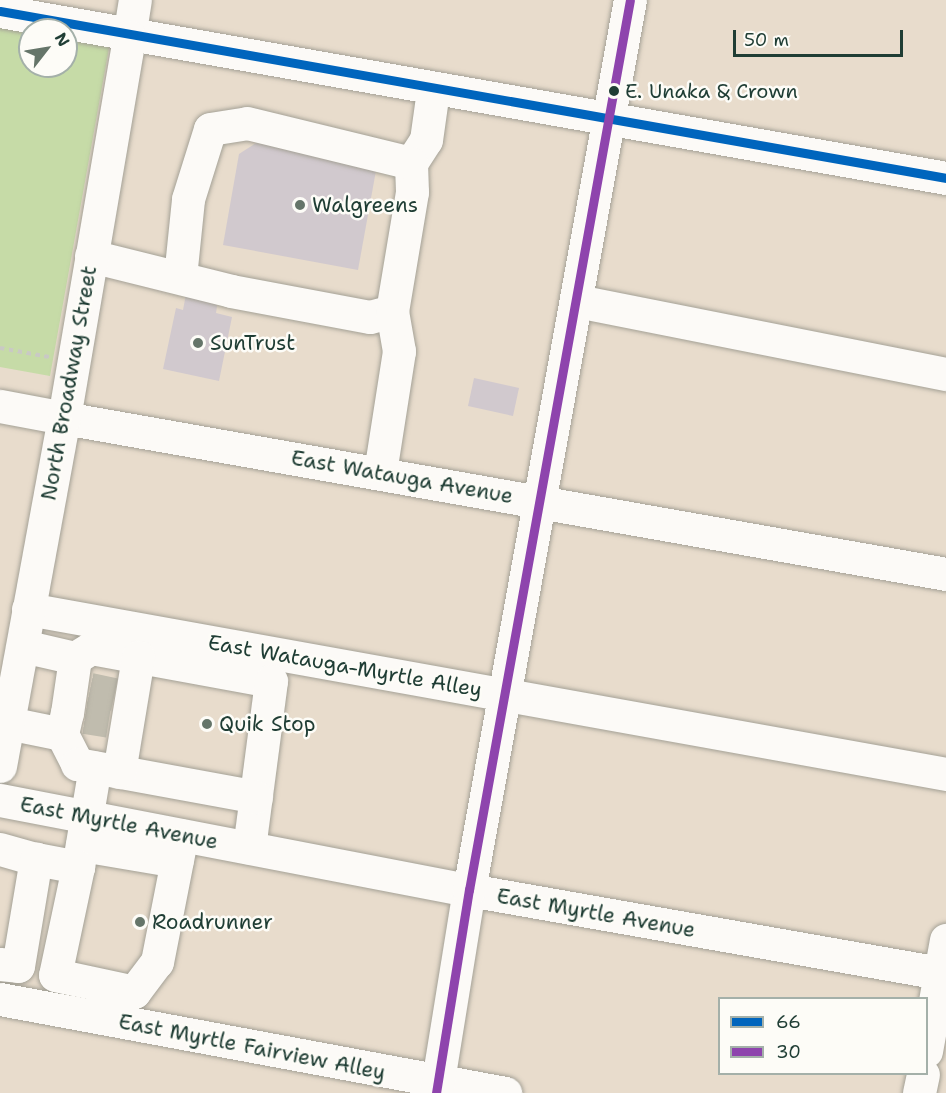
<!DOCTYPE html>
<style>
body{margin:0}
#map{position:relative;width:946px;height:1093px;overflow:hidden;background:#e8dccc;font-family:"Shantell Sans",sans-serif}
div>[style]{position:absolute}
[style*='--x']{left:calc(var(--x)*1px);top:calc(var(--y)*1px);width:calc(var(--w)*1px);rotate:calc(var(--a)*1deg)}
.green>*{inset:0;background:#c6dba7}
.building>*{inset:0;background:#d1c9ce}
.minor-tunnel>*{height:33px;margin-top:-16.5px;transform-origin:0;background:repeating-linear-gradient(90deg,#c0bcae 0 33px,transparent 0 49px)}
.path>*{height:4px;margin-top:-2px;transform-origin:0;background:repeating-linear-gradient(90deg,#c9c9c4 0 4.5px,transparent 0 9px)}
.roads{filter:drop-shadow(0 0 2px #a4a196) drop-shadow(0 0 2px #a4a196)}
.minor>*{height:33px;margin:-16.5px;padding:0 16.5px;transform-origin:16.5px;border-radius:16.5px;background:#fcfaf7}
.major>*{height:33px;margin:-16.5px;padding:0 16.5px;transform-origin:16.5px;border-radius:16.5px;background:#fcfaf7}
.bus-1>*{height:9px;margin:-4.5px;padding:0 4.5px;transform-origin:4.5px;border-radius:4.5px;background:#0065bd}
.bus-2>*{height:9px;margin:-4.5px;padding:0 4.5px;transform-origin:4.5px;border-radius:4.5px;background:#8e44ad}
.dots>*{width:16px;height:16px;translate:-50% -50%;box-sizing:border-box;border:3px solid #fdfcf7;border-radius:50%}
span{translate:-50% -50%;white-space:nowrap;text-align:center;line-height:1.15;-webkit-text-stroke:5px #fdfcf7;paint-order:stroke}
.bus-label{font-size:20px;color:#1f3d34}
.left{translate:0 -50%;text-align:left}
.poi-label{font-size:21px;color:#1f3d34}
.street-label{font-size:21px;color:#1f3d34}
.legend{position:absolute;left:718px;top:997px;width:210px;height:78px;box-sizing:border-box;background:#fdfcf7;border:2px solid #a4b0a9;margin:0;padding:8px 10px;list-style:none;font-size:18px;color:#1f3d34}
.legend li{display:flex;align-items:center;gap:12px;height:30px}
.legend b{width:30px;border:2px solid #a4b0a9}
.north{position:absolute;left:18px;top:18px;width:60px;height:60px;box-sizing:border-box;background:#fdfcf7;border:2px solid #a4b0a9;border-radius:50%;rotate:59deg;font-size:16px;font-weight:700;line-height:24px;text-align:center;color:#1f3d34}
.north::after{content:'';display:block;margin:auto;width:21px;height:27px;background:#657569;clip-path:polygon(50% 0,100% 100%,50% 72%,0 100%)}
.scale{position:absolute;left:733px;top:30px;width:170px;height:27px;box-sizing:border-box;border:3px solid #1f3d34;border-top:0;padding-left:8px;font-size:18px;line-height:21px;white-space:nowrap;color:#1f3d34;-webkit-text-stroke:4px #fdfcf7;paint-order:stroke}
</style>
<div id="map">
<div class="green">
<i style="clip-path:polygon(evenodd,0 17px,111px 37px,50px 376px,0 367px,0 17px,30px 30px,66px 30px,66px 66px,30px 66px,30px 30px)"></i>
</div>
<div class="building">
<i style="clip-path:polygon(256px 143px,377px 165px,358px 270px,223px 245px,239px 154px)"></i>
<i style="clip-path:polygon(186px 294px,218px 300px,216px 313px,232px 317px,219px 381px,163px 369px,176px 308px,183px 310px)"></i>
<i style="clip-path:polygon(474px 378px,519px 388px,513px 416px,468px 406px)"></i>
</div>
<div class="minor-tunnel">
<i style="--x:90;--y:689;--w:25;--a:12"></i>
<i style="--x:85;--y:717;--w:24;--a:9"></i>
</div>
<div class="path">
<i style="--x:0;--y:348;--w:50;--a:10.4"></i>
</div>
<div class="roads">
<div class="minor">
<i style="--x:129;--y:37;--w:37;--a:-81"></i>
<i style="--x:411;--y:163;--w:27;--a:-57"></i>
<i style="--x:426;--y:140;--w:50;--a:-82"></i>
<i style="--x:91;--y:256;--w:144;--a:14"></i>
<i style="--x:231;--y:291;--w:141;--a:10.6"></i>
<i style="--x:370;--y:317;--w:23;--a:-15"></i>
<i style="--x:180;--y:277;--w:78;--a:-84.1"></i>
<i style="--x:188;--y:199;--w:73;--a:-72.6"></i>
<i style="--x:210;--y:129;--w:37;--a:-9"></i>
<i style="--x:247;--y:123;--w:169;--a:13.7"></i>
<i style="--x:411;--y:163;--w:29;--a:88"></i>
<i style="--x:412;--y:192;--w:121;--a:99.5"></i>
<i style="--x:392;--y:311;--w:41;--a:80.1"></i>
<i style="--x:399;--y:351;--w:123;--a:98.9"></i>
<i style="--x:577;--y:301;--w:376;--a:11.2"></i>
<i style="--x:28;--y:609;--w:933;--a:10.19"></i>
<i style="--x:75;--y:658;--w:19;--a:-32"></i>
<i style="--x:91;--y:648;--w:183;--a:10.4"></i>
<i style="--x:271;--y:681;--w:168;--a:97.5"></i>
<i style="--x:8;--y:723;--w:55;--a:11.5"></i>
<i style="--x:62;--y:734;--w:22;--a:-77"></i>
<i style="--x:67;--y:713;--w:56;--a:-81.7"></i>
<i style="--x:75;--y:658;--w:53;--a:-167"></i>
<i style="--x:62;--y:734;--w:34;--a:63"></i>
<i style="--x:77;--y:764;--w:182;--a:10.4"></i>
<i style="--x:0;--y:766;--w:354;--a:-79.6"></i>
<i style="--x:64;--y:418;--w:896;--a:10.03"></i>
<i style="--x:119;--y:772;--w:117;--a:-80.6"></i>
<i style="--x:0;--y:800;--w:478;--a:10.9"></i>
<i style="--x:469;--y:890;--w:484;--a:10"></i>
<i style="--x:82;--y:845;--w:96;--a:9.6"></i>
<i style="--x:0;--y:849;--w:37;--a:16"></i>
<i style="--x:78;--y:867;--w:101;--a:-80.4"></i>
<i style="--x:0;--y:964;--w:18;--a:6"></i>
<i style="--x:18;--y:966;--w:109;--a:-80.5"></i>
<i style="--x:36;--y:859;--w:43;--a:10.8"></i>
<i style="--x:78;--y:867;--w:110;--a:102"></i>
<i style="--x:55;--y:975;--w:81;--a:12.1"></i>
<i style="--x:134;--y:992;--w:38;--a:-53"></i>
<i style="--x:157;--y:962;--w:129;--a:-78.9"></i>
<i style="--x:0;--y:999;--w:514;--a:10.54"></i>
<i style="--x:926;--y:1051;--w:113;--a:-79.8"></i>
<i style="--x:436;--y:1093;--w:206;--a:-80.8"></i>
<i style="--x:469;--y:890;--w:904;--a:-79.75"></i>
<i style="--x:919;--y:1093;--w:19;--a:-78"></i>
</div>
<div class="major">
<i style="--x:0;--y:11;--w:961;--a:10.01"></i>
<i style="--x:0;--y:406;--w:65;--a:10.6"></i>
<i style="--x:64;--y:418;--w:387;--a:-80.3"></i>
</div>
</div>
<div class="bus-1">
<i style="--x:0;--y:11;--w:961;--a:10.01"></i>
</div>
<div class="bus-2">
<i style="--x:436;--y:1093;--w:206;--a:-80.8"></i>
<i style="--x:469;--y:890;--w:904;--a:-79.75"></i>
</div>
<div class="dots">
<i style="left:614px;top:91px;background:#1f3d34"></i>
<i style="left:300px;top:205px;background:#657569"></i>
<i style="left:198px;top:343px;background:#657569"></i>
<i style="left:207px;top:724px;background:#657569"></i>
<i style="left:140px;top:922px;background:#657569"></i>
</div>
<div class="bus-label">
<span class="left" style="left:625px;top:91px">E. Unaka &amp; Crown</span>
</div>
<div class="poi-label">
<span class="left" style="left:312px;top:205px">Walgreens</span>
<span class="left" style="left:210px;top:343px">SunTrust</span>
<span class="left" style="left:219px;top:724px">Quik Stop</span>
<span class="left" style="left:152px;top:922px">Roadrunner</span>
</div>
<div class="street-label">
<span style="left:69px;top:383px;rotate:-80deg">North Broadway Street</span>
<span style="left:402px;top:477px;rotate:10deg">East Watauga Avenue</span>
<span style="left:345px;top:666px;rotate:10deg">East Watauga-Myrtle Alley</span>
<span style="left:119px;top:823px;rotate:11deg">East Myrtle Avenue</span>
<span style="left:596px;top:913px;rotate:10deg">East Myrtle Avenue</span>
<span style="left:252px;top:1047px;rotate:11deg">East Myrtle Fairview Alley</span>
</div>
<ul class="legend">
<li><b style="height:8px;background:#0065bd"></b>66</li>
<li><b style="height:8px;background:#8e44ad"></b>30</li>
</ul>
<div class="north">N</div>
<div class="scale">50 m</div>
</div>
